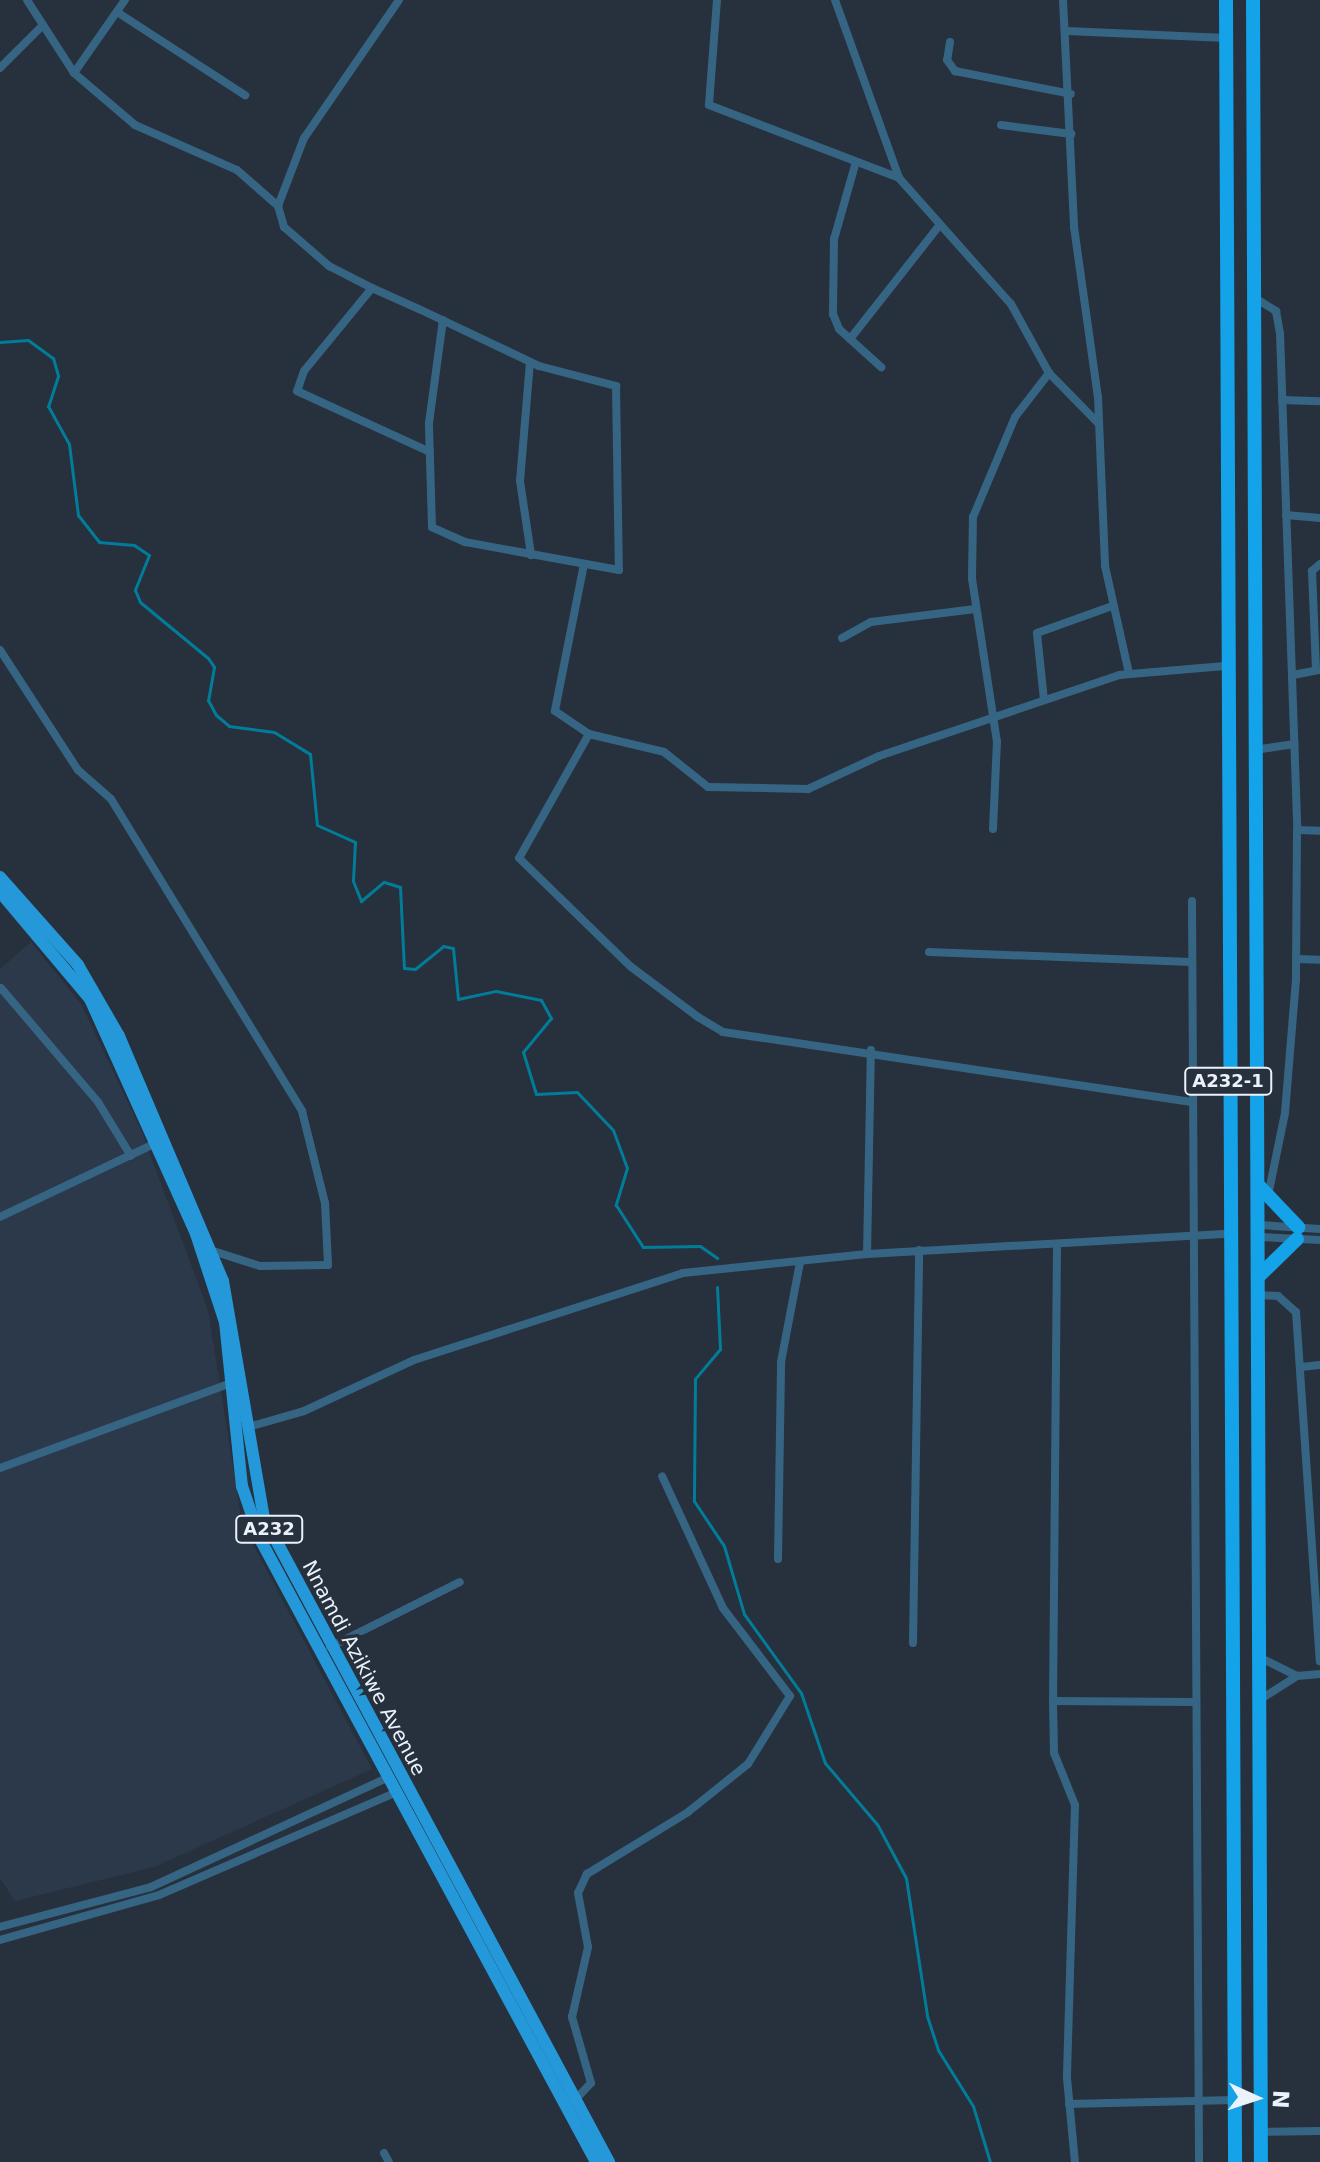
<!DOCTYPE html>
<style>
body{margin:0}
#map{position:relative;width:1320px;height:2162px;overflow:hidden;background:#27303d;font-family:"DejaVu Sans",sans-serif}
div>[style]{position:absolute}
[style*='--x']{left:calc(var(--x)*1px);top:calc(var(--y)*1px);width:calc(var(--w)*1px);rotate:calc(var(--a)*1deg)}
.built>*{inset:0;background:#2c394b}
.stream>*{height:3px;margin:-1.5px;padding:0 1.5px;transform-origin:1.5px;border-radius:1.5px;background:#027d99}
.minor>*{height:8px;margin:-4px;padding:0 4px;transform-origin:4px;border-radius:4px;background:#366584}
.primary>*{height:12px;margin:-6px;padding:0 6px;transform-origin:6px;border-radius:6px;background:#2498d8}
.trunk>*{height:14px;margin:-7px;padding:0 7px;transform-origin:7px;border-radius:7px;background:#14a2e8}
span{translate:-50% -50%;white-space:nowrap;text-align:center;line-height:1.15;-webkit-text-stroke:7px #27303d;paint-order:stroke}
.shield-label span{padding:2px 6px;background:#27303d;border:2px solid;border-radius:6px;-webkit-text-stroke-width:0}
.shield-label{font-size:18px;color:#ecf2fb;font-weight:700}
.street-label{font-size:20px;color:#ecf2fb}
.north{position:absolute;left:1216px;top:2058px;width:80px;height:80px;-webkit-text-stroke:6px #27303d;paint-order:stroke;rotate:93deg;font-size:22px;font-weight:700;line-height:32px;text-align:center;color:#ecf2fb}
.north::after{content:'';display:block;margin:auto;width:28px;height:36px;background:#ecf2fb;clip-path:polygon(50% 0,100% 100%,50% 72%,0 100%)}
</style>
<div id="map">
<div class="built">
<i style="clip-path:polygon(31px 942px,81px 1004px,141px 1130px,208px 1310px,242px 1524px,372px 1769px,154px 1867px,15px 1901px,0 1878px,0 969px)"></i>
</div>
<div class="stream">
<i style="--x:0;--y:342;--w:28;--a:-4"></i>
<i style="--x:28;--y:340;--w:31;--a:36"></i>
<i style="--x:53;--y:358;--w:19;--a:74"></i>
<i style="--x:58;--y:376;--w:32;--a:108"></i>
<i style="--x:48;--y:406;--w:43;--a:61.1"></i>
<i style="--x:69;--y:444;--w:72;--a:82.8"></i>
<i style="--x:78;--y:515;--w:34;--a:52"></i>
<i style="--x:99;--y:542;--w:35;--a:5"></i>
<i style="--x:134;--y:545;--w:18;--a:34"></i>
<i style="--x:149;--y:555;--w:38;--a:112"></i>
<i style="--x:135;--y:590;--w:13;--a:67"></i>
<i style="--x:140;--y:602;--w:88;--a:39.5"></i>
<i style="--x:208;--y:658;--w:11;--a:56"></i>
<i style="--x:214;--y:667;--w:34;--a:100"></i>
<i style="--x:208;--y:700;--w:17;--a:62"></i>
<i style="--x:216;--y:715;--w:17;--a:40"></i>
<i style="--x:229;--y:726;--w:45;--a:7.6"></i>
<i style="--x:274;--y:732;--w:42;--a:31.4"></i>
<i style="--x:310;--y:754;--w:71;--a:84.4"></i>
<i style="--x:317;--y:825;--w:42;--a:24.1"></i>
<i style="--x:355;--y:842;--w:39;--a:93"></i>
<i style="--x:353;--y:881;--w:22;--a:68"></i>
<i style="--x:361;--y:901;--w:30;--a:-40"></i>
<i style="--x:384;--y:882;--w:17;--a:17"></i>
<i style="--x:400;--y:887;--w:81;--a:87.2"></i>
<i style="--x:404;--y:968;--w:11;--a:5"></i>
<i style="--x:415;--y:969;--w:36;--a:-39"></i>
<i style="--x:443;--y:946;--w:10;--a:11"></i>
<i style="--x:453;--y:948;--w:51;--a:84.4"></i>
<i style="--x:458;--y:999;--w:39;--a:-12"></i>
<i style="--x:496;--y:991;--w:46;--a:11.3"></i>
<i style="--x:541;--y:1000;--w:21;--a:61"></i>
<i style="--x:551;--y:1018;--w:44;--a:129.5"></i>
<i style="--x:523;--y:1052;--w:44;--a:72.8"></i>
<i style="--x:536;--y:1094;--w:41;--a:-2.8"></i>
<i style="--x:577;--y:1092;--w:52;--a:46.5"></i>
<i style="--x:613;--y:1130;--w:40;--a:69.8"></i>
<i style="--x:627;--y:1168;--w:39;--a:107"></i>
<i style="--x:616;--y:1205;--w:50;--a:57.3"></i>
<i style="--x:643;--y:1247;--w:57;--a:-1"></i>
<i style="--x:700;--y:1246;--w:21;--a:35"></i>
<i style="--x:717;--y:1287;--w:62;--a:87.2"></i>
<i style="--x:720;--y:1349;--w:39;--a:130"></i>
<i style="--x:695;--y:1379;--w:122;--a:90.5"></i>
<i style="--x:694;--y:1501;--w:54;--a:56.3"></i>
<i style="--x:724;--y:1546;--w:71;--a:73.6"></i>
<i style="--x:744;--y:1614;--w:97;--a:54.2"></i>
<i style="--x:801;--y:1693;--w:74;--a:71.1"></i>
<i style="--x:825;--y:1763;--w:80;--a:49.6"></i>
<i style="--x:877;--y:1824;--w:61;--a:61.8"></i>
<i style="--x:906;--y:1878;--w:140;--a:81.3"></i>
<i style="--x:927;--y:2016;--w:36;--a:72"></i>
<i style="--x:938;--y:2050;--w:66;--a:58"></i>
<i style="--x:973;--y:2106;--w:59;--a:73.1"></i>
</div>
<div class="minor">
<i style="--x:27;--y:0;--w:87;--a:57.2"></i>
<i style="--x:74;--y:73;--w:80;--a:40.4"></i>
<i style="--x:135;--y:125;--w:111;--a:23.8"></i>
<i style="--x:237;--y:170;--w:55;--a:41.3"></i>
<i style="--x:399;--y:0;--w:168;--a:124.5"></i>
<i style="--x:304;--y:138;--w:73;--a:110.9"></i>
<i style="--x:278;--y:206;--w:22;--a:74"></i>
<i style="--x:284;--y:227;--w:60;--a:40.9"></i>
<i style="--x:329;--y:266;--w:48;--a:27.1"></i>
<i style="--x:372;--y:288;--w:51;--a:24.1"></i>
<i style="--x:419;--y:309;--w:133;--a:25.4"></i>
<i style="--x:539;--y:366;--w:80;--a:14.6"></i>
<i style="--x:616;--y:386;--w:184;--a:89.1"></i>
<i style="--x:619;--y:570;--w:157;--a:-169.7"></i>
<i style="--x:465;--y:542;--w:36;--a:-156"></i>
<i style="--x:432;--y:527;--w:104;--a:-91.7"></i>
<i style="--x:429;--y:423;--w:104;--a:-82.3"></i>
<i style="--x:717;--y:0;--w:105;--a:94.4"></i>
<i style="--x:709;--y:105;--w:204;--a:21"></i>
<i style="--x:835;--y:0;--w:189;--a:70.2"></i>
<i style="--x:899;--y:178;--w:169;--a:48.4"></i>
<i style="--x:1011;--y:304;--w:79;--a:61.2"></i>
<i style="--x:1049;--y:373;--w:70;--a:45.6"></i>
<i style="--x:1063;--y:0;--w:227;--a:87.2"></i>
<i style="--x:1074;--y:227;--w:172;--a:82"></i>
<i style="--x:1098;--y:397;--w:169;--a:87.6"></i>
<i style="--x:1105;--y:566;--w:110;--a:77.4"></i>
<i style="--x:117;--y:12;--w:153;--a:33"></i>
<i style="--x:1067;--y:31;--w:159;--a:2.5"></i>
<i style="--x:950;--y:42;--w:18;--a:99"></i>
<i style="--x:947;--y:60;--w:14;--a:54"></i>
<i style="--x:955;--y:71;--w:118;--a:11.2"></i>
<i style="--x:0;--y:68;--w:58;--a:-45"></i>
<i style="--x:74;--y:73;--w:89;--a:-55.1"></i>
<i style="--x:1001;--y:125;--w:71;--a:7.3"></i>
<i style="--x:855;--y:165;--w:77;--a:105.8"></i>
<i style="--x:834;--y:239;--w:75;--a:90.8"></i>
<i style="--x:833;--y:314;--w:16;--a:68"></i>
<i style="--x:839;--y:329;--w:57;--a:42.1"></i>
<i style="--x:372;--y:288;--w:107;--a:129.3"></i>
<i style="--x:304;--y:371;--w:21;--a:109"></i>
<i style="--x:297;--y:391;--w:146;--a:24.6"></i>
<i style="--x:1255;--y:298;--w:25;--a:32"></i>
<i style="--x:1276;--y:311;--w:22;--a:80"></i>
<i style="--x:1280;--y:333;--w:497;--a:88"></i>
<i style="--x:1297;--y:830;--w:149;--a:90.4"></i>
<i style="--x:1296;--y:979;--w:134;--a:94.7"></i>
<i style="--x:1285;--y:1113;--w:85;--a:101.6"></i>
<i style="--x:850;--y:339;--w:144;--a:-51.8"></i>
<i style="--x:530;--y:362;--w:119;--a:94.8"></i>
<i style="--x:520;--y:481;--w:75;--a:81.5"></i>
<i style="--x:1282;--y:400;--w:38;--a:2"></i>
<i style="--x:1286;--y:515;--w:34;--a:5"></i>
<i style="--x:584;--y:564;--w:150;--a:101.2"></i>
<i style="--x:555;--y:711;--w:41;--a:34.1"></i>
<i style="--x:589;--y:734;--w:77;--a:13.5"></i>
<i style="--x:664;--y:752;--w:56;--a:38.5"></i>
<i style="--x:708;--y:787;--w:100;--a:1.1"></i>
<i style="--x:808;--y:789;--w:78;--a:-24.9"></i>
<i style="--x:879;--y:756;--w:253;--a:-18.6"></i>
<i style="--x:1119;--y:675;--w:106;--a:-4.9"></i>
<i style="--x:842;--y:638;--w:33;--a:-29"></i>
<i style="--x:871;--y:622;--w:105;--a:-7.1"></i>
<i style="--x:0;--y:650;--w:143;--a:57"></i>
<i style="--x:78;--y:770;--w:44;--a:41.3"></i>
<i style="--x:111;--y:799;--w:366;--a:58.5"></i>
<i style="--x:302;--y:1111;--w:95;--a:76"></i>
<i style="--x:325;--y:1203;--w:62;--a:87.2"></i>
<i style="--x:328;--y:1265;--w:68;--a:179.2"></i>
<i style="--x:260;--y:1266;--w:49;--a:-162.3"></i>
<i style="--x:1316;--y:670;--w:99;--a:-92.3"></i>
<i style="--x:1312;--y:571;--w:11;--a:-41"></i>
<i style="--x:1293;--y:675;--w:26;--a:-11"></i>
<i style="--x:1044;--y:700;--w:67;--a:-96"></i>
<i style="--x:1037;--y:633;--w:80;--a:-19.8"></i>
<i style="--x:589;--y:734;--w:142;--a:119.4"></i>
<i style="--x:519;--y:858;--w:155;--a:44.2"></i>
<i style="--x:630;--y:966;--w:85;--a:36.9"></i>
<i style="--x:698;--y:1017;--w:29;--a:31"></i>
<i style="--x:723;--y:1032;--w:472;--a:8.5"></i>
<i style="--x:1254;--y:750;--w:41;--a:-8.3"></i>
<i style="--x:993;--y:829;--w:87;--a:-87.4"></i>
<i style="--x:997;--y:742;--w:166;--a:-98.7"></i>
<i style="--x:972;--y:578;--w:61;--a:-89.1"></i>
<i style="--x:973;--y:517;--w:108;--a:-67.2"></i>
<i style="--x:1015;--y:417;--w:56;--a:-52.3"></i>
<i style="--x:1297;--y:830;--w:23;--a:2"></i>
<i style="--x:1192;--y:901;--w:1261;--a:89.68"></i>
<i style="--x:929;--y:952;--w:262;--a:2.2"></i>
<i style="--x:1297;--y:959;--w:23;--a:2"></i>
<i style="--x:1;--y:988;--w:150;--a:49.6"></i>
<i style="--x:98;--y:1102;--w:63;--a:58.6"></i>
<i style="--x:0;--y:1217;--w:173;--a:-25.4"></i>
<i style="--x:1260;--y:1225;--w:60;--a:3.8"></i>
<i style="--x:1260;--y:1237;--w:60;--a:2.9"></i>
<i style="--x:1057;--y:1246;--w:455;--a:90.5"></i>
<i style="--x:1053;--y:1701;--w:52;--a:88.9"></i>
<i style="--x:1054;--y:1753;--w:56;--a:68"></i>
<i style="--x:1075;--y:1805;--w:273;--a:91.7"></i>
<i style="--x:1067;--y:2078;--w:84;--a:84.6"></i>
<i style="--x:867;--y:1254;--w:204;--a:-88.9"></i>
<i style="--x:1259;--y:1295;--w:19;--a:3"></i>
<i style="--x:1278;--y:1296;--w:24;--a:42"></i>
<i style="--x:1296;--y:1312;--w:350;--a:86.1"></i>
<i style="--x:1301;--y:1367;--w:19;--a:-6"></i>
<i style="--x:248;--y:1427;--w:58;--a:-15.9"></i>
<i style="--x:304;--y:1411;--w:121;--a:-24.9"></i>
<i style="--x:414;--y:1360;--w:283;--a:-17.9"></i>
<i style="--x:683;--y:1273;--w:185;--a:-5.9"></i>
<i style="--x:867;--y:1254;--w:361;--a:-3.2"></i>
<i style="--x:0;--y:1468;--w:252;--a:-20.2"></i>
<i style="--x:778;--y:1559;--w:197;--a:-89.1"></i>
<i style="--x:781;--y:1362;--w:102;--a:-79.2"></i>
<i style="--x:913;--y:1643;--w:393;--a:-89.1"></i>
<i style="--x:330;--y:1647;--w:145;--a:-26.6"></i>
<i style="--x:1261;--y:1658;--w:40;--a:26.6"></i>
<i style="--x:1297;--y:1676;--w:23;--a:-5"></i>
<i style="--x:1261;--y:1699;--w:43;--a:-32.6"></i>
<i style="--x:1053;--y:1701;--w:138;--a:0.4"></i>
<i style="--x:0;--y:1927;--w:156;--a:-14.8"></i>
<i style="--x:151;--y:1887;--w:260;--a:-24.8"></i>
<i style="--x:0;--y:1940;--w:165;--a:-15.8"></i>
<i style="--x:159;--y:1895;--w:257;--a:-23.4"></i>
<i style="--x:575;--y:2100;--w:23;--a:-47"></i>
<i style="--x:591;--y:2083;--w:69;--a:-106.1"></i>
<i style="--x:572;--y:2017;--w:72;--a:-77.1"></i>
<i style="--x:588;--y:1947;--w:55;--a:-100.5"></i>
<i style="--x:578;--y:1893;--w:21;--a:-65"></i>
<i style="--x:587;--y:1874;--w:119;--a:-31.5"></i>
<i style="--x:688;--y:1812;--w:77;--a:-38.7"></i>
<i style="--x:748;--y:1764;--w:80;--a:-58.3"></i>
<i style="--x:790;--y:1696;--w:111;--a:-127.3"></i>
<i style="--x:723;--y:1608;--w:145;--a:-114.8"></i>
<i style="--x:1069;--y:2104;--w:165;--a:-1.4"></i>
<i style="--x:1261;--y:2132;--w:59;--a:-1"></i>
<i style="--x:384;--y:2153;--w:10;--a:61"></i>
</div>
<div class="primary">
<i style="--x:0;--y:877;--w:118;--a:48.4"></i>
<i style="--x:78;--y:965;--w:82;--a:60"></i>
<i style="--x:119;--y:1036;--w:266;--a:67"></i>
<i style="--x:223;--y:1281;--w:241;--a:80.2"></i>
<i style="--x:264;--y:1518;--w:731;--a:61.82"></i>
<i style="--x:0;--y:892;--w:140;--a:49.9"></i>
<i style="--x:90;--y:999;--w:258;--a:65.7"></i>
<i style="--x:196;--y:1234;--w:93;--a:71.8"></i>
<i style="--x:225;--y:1322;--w:165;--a:84.1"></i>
<i style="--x:242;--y:1486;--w:56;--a:71.2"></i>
<i style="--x:260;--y:1539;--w:708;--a:61.66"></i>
</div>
<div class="trunk">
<i style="--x:1226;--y:0;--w:2162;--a:89.76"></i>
<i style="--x:1253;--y:0;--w:2162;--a:89.79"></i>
<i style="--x:1259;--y:1186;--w:57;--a:46.4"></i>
<i style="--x:1259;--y:1276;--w:53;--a:-44.2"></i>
</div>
<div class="shield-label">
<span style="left:1228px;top:1081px">A232-1</span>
<span style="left:269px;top:1529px">A232</span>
</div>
<div class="street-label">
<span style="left:364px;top:1668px;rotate:62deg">Nnamdi Azikiwe Avenue</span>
</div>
<div class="north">N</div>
</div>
